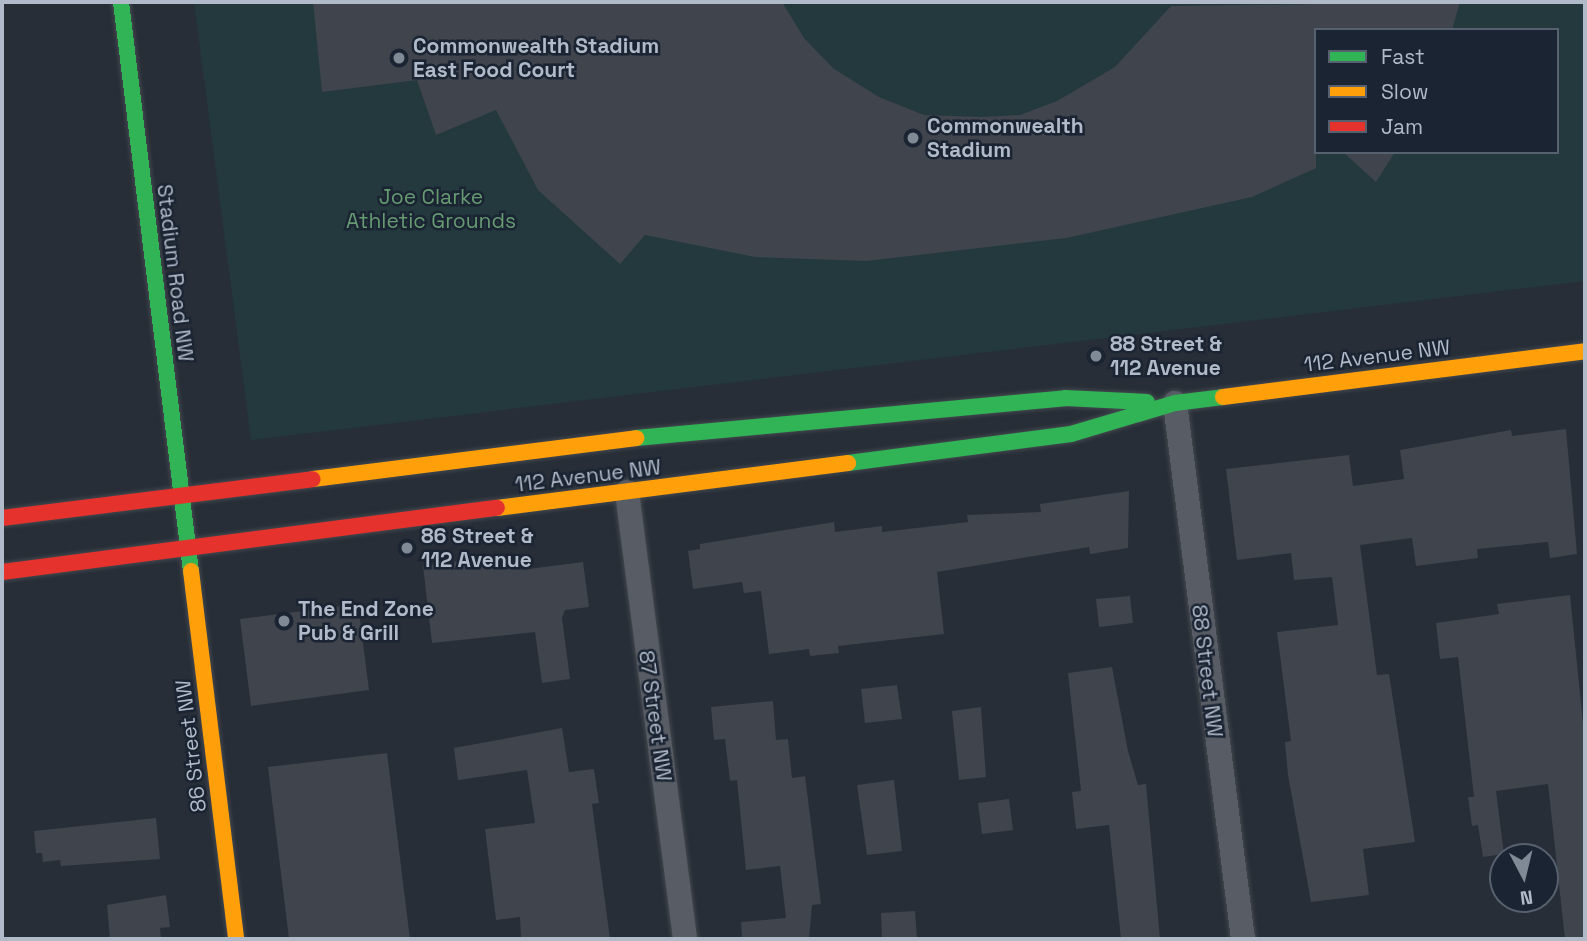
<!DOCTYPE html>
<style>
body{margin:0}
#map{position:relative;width:1587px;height:941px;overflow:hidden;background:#272e37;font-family:"Space Grotesk",sans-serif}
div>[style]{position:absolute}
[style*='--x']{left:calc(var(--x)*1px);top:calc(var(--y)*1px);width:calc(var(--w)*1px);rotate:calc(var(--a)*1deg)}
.green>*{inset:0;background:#24393d}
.building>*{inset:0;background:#3f444d}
.roads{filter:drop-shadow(0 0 2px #44484f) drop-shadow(0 0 2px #44484f)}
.street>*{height:24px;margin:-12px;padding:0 12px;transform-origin:12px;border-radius:12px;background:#585c64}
.fast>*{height:16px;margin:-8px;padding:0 8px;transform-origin:8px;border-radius:8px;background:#30b455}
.slow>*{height:16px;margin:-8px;padding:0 8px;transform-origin:8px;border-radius:8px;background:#ff9f0a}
.jam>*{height:16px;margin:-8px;padding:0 8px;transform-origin:8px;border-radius:8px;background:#e5322d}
.dots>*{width:19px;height:19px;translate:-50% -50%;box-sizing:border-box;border:4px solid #1a2432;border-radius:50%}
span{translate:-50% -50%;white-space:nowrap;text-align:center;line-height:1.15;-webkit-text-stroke:5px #1a2432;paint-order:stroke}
.poi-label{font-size:21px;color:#b0bac9;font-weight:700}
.left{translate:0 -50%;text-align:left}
.park-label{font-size:21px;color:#669b72}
.street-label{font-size:21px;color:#b0bac9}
.frame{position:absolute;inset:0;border:4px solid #b0bac9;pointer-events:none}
.legend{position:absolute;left:1314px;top:28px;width:245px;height:126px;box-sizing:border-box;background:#1a2432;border:2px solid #56606e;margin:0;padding:9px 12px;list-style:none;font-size:21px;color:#b0bac9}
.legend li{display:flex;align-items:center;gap:14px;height:35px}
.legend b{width:35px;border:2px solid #56606e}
.north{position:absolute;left:1489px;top:843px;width:70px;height:70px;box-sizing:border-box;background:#1a2432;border:2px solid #56606e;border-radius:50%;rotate:173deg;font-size:19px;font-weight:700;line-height:28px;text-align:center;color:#b0bac9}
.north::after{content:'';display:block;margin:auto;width:24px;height:32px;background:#808996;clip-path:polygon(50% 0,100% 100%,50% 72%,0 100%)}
</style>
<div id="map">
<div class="green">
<i style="clip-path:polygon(evenodd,194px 2px,1585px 2px,1585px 281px,251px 440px,194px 2px,1316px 30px,1557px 30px,1557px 152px,1316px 152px,1316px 30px)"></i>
</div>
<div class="building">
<i style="clip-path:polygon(313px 2px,782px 2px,804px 38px,834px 69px,879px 97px,924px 115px,983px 117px,1020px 115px,1057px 101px,1115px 67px,1171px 6px,1460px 2px,1452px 30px,1316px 30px,1316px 168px,1252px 197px,1066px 238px,866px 261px,755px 257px,645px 235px,620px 264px,538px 190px,496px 110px,436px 135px,417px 80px,322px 92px)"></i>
<i style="clip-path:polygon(1343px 152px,1395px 152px,1376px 182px)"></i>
<i style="clip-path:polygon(1566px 429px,1577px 554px,1550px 558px,1548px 542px,1477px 549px,1478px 558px,1416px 566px,1412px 538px,1360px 545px,1377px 675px,1389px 674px,1415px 842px,1363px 849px,1369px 895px,1311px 902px,1288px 775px,1285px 742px,1291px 741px,1277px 632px,1338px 625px,1332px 577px,1294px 580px,1291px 553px,1237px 560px,1226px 469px,1349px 455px,1353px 486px,1404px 479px,1400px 450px,1511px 430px,1512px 436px)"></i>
<i style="clip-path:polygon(1129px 491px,1128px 548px,1090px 554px,1089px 547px,937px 572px,944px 634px,838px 646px,839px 653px,810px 656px,809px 649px,769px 654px,761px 591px,744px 593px,742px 582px,693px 589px,688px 551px,700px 549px,700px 544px,834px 522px,835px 532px,882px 526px,882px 532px,968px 522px,967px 515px,1041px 512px,1040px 504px)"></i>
<i style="clip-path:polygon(519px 553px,521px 570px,583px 562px,589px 607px,565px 610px,562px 618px,570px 679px,542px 683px,535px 632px,432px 643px,423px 566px)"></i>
<i style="clip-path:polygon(1570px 595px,1585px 743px,1585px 939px,1565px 939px,1548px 784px,1496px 791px,1504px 854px,1483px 857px,1478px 825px,1472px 826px,1468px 797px,1474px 797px,1458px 657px,1440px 659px,1436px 623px,1499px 614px,1497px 604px)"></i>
<i style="clip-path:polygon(1130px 596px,1133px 623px,1099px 627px,1096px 599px)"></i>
<i style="clip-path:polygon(358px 604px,369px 690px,251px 706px,240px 619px)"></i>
<i style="clip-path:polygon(1112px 667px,1128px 751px,1138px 785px,1146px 784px,1160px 939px,1121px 939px,1109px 825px,1076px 829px,1072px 792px,1081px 791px,1068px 673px)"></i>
<i style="clip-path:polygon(897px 685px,902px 719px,865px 723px,861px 689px)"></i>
<i style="clip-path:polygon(773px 701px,776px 740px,788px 739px,792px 778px,805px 776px,821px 904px,812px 905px,809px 939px,742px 939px,741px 922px,786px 918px,780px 866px,746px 870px,737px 780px,730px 781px,725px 739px,714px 740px,711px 707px)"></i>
<i style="clip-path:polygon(981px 707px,986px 777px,959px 780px,952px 711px)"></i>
<i style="clip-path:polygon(562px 728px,569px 772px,594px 769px,599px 803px,592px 804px,610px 939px,521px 939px,520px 917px,496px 920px,485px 829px,535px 823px,527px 770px,458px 780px,454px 748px)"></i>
<i style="clip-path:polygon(387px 753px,410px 939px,289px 939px,268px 767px)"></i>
<i style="clip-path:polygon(894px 780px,902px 851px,867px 855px,857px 785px)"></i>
<i style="clip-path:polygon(1009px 799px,1013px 830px,982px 834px,978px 803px)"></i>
<i style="clip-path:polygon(156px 818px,160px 859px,61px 866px,60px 860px,43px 862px,42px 853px,36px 853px,34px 831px)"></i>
<i style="clip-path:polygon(166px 895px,170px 927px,160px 928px,161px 939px,110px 939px,107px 905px)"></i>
<i style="clip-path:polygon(915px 911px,917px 938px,882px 939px,881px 913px)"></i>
</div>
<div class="roads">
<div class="street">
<i style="--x:1175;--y:403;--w:540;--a:82.77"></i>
<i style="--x:627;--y:492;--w:451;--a:82.6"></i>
</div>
<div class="fast">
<i style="--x:121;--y:2;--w:573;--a:82.99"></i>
<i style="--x:636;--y:438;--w:431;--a:-5.3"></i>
<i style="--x:1065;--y:398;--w:82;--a:2.8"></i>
<i style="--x:848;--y:463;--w:225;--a:-7.4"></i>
<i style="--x:1071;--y:434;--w:109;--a:-16.6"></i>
<i style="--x:1175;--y:403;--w:48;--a:-7.1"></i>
</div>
<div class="slow">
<i style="--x:1223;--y:397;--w:365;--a:-7.2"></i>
<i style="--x:313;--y:479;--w:326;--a:-7.2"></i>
<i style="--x:497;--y:508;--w:354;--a:-7.3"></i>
<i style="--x:191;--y:571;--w:371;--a:83"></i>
</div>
<div class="jam">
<i style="--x:2;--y:518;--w:313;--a:-7.1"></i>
<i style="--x:2;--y:572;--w:499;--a:-7.4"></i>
</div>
</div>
<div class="dots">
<i style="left:399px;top:58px;background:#808996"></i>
<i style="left:913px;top:138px;background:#808996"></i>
<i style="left:1096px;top:356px;background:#808996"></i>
<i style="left:407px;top:548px;background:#808996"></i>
<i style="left:284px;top:621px;background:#808996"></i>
</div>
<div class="poi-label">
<span class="left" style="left:413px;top:58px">Commonwealth Stadium<br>East Food Court</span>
<span class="left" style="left:927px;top:138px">Commonwealth<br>Stadium</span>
<span class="left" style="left:1110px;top:356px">88 Street &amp;<br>112 Avenue</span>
<span class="left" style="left:421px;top:548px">86 Street &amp;<br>112 Avenue</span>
<span class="left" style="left:298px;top:621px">The End Zone<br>Pub &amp; Grill</span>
</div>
<div class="park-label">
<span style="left:431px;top:209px">Joe Clarke<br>Athletic Grounds</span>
</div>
<div class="street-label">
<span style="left:175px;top:273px;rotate:83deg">Stadium Road NW</span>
<span style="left:1377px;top:356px;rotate:-7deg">112 Avenue NW</span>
<span style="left:588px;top:476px;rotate:-7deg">112 Avenue NW</span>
<span style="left:1207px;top:671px;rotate:83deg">88 Street NW</span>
<span style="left:655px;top:716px;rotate:82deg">87 Street NW</span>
<span style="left:191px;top:746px;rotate:-97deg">86 Street NW</span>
</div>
<div class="frame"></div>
<ul class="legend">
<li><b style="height:9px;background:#30b455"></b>Fast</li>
<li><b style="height:9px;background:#ff9f0a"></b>Slow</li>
<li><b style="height:9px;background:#e5322d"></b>Jam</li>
</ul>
<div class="north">N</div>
</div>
